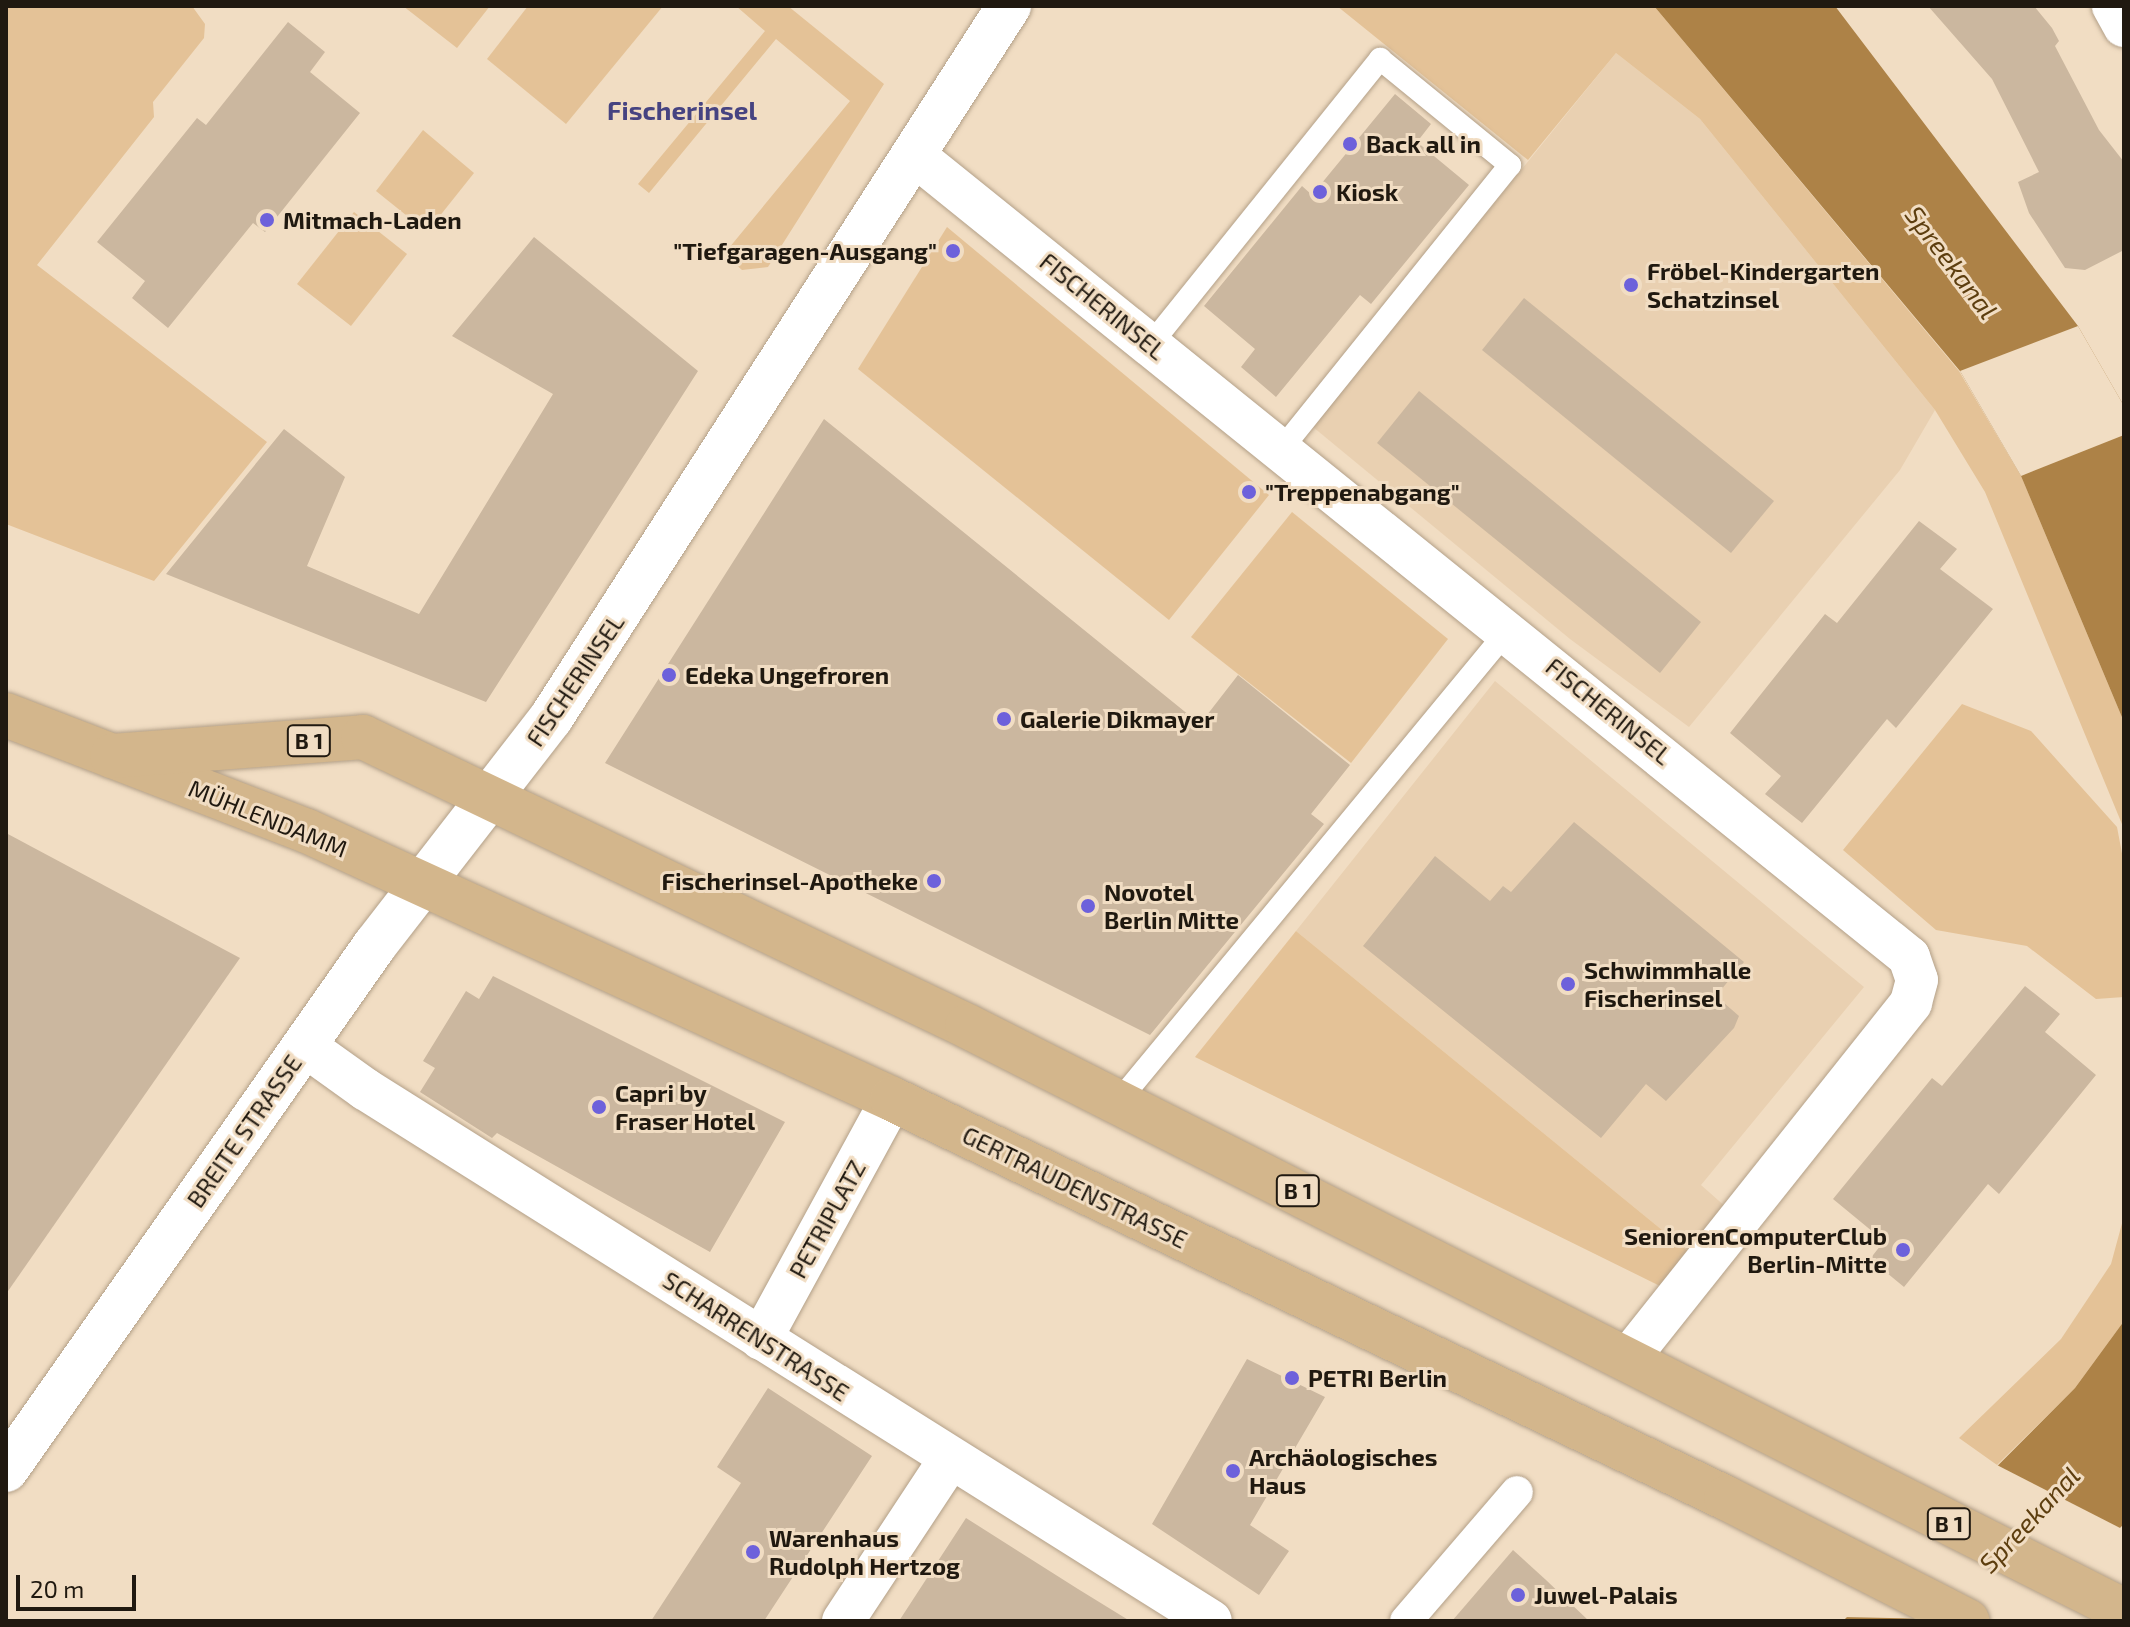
<!DOCTYPE html>
<meta charset="utf-8">
<style>
body{margin:0}
#map{position:relative;width:2130px;height:1627px;overflow:hidden;background:#f1ddc3;font-family:"Exo 2",sans-serif}
div>[style]{position:absolute}
[style*='--x']{left:calc(var(--x)*1px);top:calc(var(--y)*1px);width:calc(var(--w)*1px);rotate:calc(var(--a)*1deg)}
.built>*{inset:0;background:#e9d0b1}
.green>*{inset:0;background:#e4c297}
.water>*{inset:0;background:#ad8247}
.pier>*{inset:0;background:#f1ddc3}
.building>*{inset:0;background:#cbb79f}
.roads{filter:drop-shadow(0 0 2px #b3a088) drop-shadow(0 0 2px #b3a088)}
.service>*{height:22px;margin:-11px;padding:0 11px;transform-origin:11px;border-radius:11px;background:#fff}
.pedestrian>*{height:32px;margin:-16px;padding:0 16px;transform-origin:16px;border-radius:16px;background:#fff}
.minor>*{height:42px;margin:-21px;padding:0 21px;transform-origin:21px;border-radius:21px;background:#fff}
.tertiary>*{height:44px;margin:-22px;padding:0 22px;transform-origin:22px;border-radius:22px;background:#fff}
.primary>*{height:44px;margin:-22px;padding:0 22px;transform-origin:22px;border-radius:22px;background:#d3b68c}
.dots>*{width:22px;height:22px;translate:-50% -50%;box-sizing:border-box;border:4px solid #f1ddc3;border-radius:50%}
span{translate:-50% -50%;white-space:nowrap;text-align:center;line-height:1.15;-webkit-text-stroke:6px #f1ddc3;paint-order:stroke}
.shield-label span{padding:2px 6px;background:#f1ddc3;border:2px solid;border-radius:6px;-webkit-text-stroke-width:0}
.shield-label{font-size:22px;color:#201910;font-weight:700}
.poi-label{font-size:24px;color:#201910;font-weight:700}
.left{translate:0 -50%;text-align:left}
.right{translate:-100% -50%;text-align:right}
.street-label{font-size:24px;color:#201910}
.neighbourhood-label{font-size:26px;color:#464381;font-weight:700}
.water-label{font-size:26px;color:#5d3e0f;font-style:italic}
.frame{position:absolute;inset:0;border:8px solid #201910;pointer-events:none}
.scale{position:absolute;left:16px;top:1575px;width:120px;height:36px;box-sizing:border-box;border:4px solid #201910;border-top:0;padding-left:10px;font-size:24px;line-height:28px;white-space:nowrap;color:#201910;-webkit-text-stroke:6px #f1ddc3;paint-order:stroke}
</style>
<div id="map">
<div class="built">
<i style="clip-path:polygon(1616px 53px,1700px 119px,1935px 410px,1900px 470px,1689px 727px,1570px 639px,1313px 427px)"></i>
<i style="clip-path:polygon(1495px 681px,1864px 987px,1701px 1185px,1727px 1208px,1689px 1252px,1296px 931px)"></i>
</div>
<div class="green">
<i style="clip-path:polygon(6px 6px,192px 6px,205px 24px,204px 38px,153px 102px,154px 117px,37px 265px,267px 442px,154px 581px,6px 524px)"></i>
<i style="clip-path:polygon(403px 6px,490px 6px,457px 48px)"></i>
<i style="clip-path:polygon(528px 6px,663px 6px,566px 124px,487px 59px)"></i>
<i style="clip-path:polygon(736px 6px,788px 6px,884px 84px,768px 267px,742px 270px,724px 254px,850px 101px,776px 39px,649px 193px,638px 184px,765px 31px)"></i>
<i style="clip-path:polygon(1337px 6px,1654px 6px,1959px 371px,2021px 476px,2124px 722px,2124px 829px,1985px 492px,1935px 410px,1700px 119px,1616px 53px,1528px 160px)"></i>
<i style="clip-path:polygon(423px 130px,474px 173px,427px 232px,376px 191px)"></i>
<i style="clip-path:polygon(354px 212px,407px 254px,351px 326px,297px 284px)"></i>
<i style="clip-path:polygon(947px 227px,1269px 495px,1169px 620px,858px 369px)"></i>
<i style="clip-path:polygon(1292px 512px,1448px 639px,1351px 763px,1191px 637px)"></i>
<i style="clip-path:polygon(1962px 704px,2031px 731px,2117px 827px,2124px 864px,2124px 997px,2096px 999px,2027px 946px,1936px 930px,1843px 850px)"></i>
<i style="clip-path:polygon(1296px 931px,1689px 1252px,1660px 1286px,1195px 1057px)"></i>
<i style="clip-path:polygon(2124px 1216px,2124px 1321px,2075px 1388px,1997px 1465px,1959px 1438px,2061px 1339px,2111px 1264px)"></i>
</div>
<div class="water">
<i style="clip-path:polygon(1654px 6px,1835px 6px,2078px 326px,2124px 406px,2124px 722px,2021px 476px,1960px 371px)"></i>
<i style="clip-path:polygon(2124px 1321px,2124px 1524px,2025px 1621px,1843px 1621px,2075px 1388px)"></i>
</div>
<div class="pier">
<i style="clip-path:polygon(2078px 326px,2124px 406px,2124px 435px,2021px 476px,1960px 371px)"></i>
<i style="clip-path:polygon(1993px 1463px,2124px 1530px,2031px 1621px,1842px 1617px)"></i>
</div>
<div class="building">
<i style="clip-path:polygon(1928px 6px,2034px 6px,2052px 28px,2059px 41px,2055px 46px,2099px 130px,2124px 162px,2124px 250px,2085px 270px,2065px 268px,2029px 213px,2018px 182px,2039px 172px,1992px 79px)"></i>
<i style="clip-path:polygon(288px 22px,325px 52px,310px 72px,360px 113px,265px 232px,253px 223px,168px 328px,132px 298px,145px 281px,97px 242px,197px 118px,206px 125px)"></i>
<i style="clip-path:polygon(1395px 94px,1431px 124px,1417px 142px,1469px 185px,1371px 304px,1360px 295px,1276px 397px,1241px 367px,1255px 349px,1204px 306px,1302px 186px,1312px 195px)"></i>
<i style="clip-path:polygon(534px 237px,698px 371px,486px 702px,166px 574px,284px 429px,345px 477px,307px 566px,419px 614px,553px 394px,452px 336px)"></i>
<i style="clip-path:polygon(1524px 298px,1774px 501px,1731px 553px,1482px 350px)"></i>
<i style="clip-path:polygon(1419px 391px,1701px 622px,1660px 673px,1377px 443px)"></i>
<i style="clip-path:polygon(824px 419px,1200px 724px,1238px 675px,1350px 765px,1311px 814px,1324px 824px,1150px 1035px,605px 763px)"></i>
<i style="clip-path:polygon(1919px 521px,1957px 549px,1940px 569px,1993px 609px,1896px 728px,1887px 719px,1802px 823px,1765px 794px,1781px 776px,1730px 733px,1825px 614px,1837px 623px)"></i>
<i style="clip-path:polygon(1574px 822px,1744px 962px,1716px 996px,1739px 1016px,1734px 1028px,1666px 1101px,1646px 1084px,1601px 1138px,1363px 946px,1435px 856px,1490px 901px,1503px 886px,1511px 892px)"></i>
<i style="clip-path:polygon(6px 833px,240px 958px,6px 1294px)"></i>
<i style="clip-path:polygon(493px 976px,785px 1122px,710px 1252px,497px 1133px,492px 1138px,420px 1092px,435px 1068px,423px 1061px,466px 991px,479px 999px)"></i>
<i style="clip-path:polygon(2025px 986px,2060px 1014px,2045px 1032px,2096px 1075px,1999px 1194px,1988px 1184px,1904px 1287px,1870px 1259px,1884px 1241px,1833px 1199px,1932px 1078px,1942px 1086px)"></i>
<i style="clip-path:polygon(1247px 1359px,1325px 1397px,1250px 1525px,1289px 1551px,1259px 1595px,1152px 1524px)"></i>
<i style="clip-path:polygon(768px 1388px,872px 1456px,764px 1621px,651px 1621px,741px 1483px,717px 1467px)"></i>
<i style="clip-path:polygon(966px 1518px,1078px 1589px,1130px 1621px,899px 1621px)"></i>
<i style="clip-path:polygon(1513px 1550px,1546px 1580px,1589px 1621px,1452px 1621px)"></i>
</div>
<div class="roads">
<div class="service">
<i style="--x:1151;--y:344;--w:366;--a:-51.2"></i>
<i style="--x:1380;--y:59;--w:168;--a:39.2"></i>
<i style="--x:1510;--y:165;--w:364;--a:128.8"></i>
<i style="--x:1118;--y:1102;--w:612;--a:-50.43"></i>
</div>
<div class="pedestrian">
<i style="--x:1406;--y:1621;--w:170;--a:-49.3"></i>
</div>
<div class="minor">
<i style="--x:2113;--y:6;--w:23;--a:61"></i>
<i style="--x:914;--y:155;--w:1278;--a:38.87"></i>
<i style="--x:1909;--y:957;--w:24;--a:71"></i>
<i style="--x:1917;--y:980;--w:24;--a:105"></i>
<i style="--x:1911;--y:1003;--w:453;--a:128.5"></i>
<i style="--x:305;--y:1046;--w:74;--a:35.6"></i>
<i style="--x:365;--y:1089;--w:999;--a:32.16"></i>
<i style="--x:761;--y:1339;--w:273;--a:-61.4"></i>
<i style="--x:843;--y:1621;--w:193;--a:-56.6"></i>
</div>
<div class="tertiary">
<i style="--x:6;--y:1470;--w:642;--a:-54.9"></i>
<i style="--x:375;--y:945;--w:287;--a:-52.2"></i>
<i style="--x:551;--y:718;--w:847;--a:-57.25"></i>
</div>
<div class="primary">
<i style="--x:6;--y:715;--w:323;--a:21.1"></i>
<i style="--x:307;--y:831;--w:643;--a:24.61"></i>
<i style="--x:892;--y:1099;--w:925;--a:25.57"></i>
<i style="--x:1726;--y:1498;--w:271;--a:27"></i>
<i style="--x:112;--y:756;--w:252;--a:-4.3"></i>
<i style="--x:363;--y:737;--w:670;--a:25.57"></i>
<i style="--x:967;--y:1026;--w:1296;--a:26.82"></i>
</div>
</div>
<div class="dots">
<i style="left:1350px;top:144px;background:#6d61db"></i>
<i style="left:1320px;top:192px;background:#6d61db"></i>
<i style="left:267px;top:220px;background:#6d61db"></i>
<i style="left:953px;top:251px;background:#6d61db"></i>
<i style="left:1631px;top:285px;background:#6d61db"></i>
<i style="left:1249px;top:492px;background:#6d61db"></i>
<i style="left:669px;top:675px;background:#6d61db"></i>
<i style="left:1004px;top:719px;background:#6d61db"></i>
<i style="left:934px;top:881px;background:#6d61db"></i>
<i style="left:1088px;top:906px;background:#6d61db"></i>
<i style="left:1568px;top:984px;background:#6d61db"></i>
<i style="left:599px;top:1107px;background:#6d61db"></i>
<i style="left:1903px;top:1250px;background:#6d61db"></i>
<i style="left:1292px;top:1378px;background:#6d61db"></i>
<i style="left:1233px;top:1471px;background:#6d61db"></i>
<i style="left:753px;top:1552px;background:#6d61db"></i>
<i style="left:1518px;top:1595px;background:#6d61db"></i>
</div>
<div class="shield-label">
<span style="left:309px;top:741px">B 1</span>
<span style="left:1298px;top:1191px">B 1</span>
<span style="left:1949px;top:1524px">B 1</span>
</div>
<div class="poi-label">
<span class="left" style="left:1366px;top:144px">Back all in</span>
<span class="left" style="left:1336px;top:192px">Kiosk</span>
<span class="left" style="left:283px;top:220px">Mitmach-Laden</span>
<span class="right" style="left:937px;top:251px">"Tiefgaragen-Ausgang"</span>
<span class="left" style="left:1647px;top:285px">Fröbel-Kindergarten<br>Schatzinsel</span>
<span class="left" style="left:1265px;top:492px">"Treppenabgang"</span>
<span class="left" style="left:685px;top:675px">Edeka Ungefroren</span>
<span class="left" style="left:1020px;top:719px">Galerie Dikmayer</span>
<span class="right" style="left:918px;top:881px">Fischerinsel-Apotheke</span>
<span class="left" style="left:1104px;top:906px">Novotel<br>Berlin Mitte</span>
<span class="left" style="left:1584px;top:984px">Schwimmhalle<br>Fischerinsel</span>
<span class="left" style="left:615px;top:1107px">Capri by<br>Fraser Hotel</span>
<span class="right" style="left:1887px;top:1250px">SeniorenComputerClub<br>Berlin-Mitte</span>
<span class="left" style="left:1308px;top:1378px">PETRI Berlin</span>
<span class="left" style="left:1249px;top:1471px">Archäologisches<br>Haus</span>
<span class="left" style="left:769px;top:1552px">Warenhaus<br>Rudolph Hertzog</span>
<span class="left" style="left:1534px;top:1595px">Juwel-Palais</span>
</div>
<div class="street-label">
<span style="left:1103px;top:306px;rotate:39deg">FISCHERINSEL</span>
<span style="left:575px;top:680px;rotate:-56deg">FISCHERINSEL</span>
<span style="left:1609px;top:711px;rotate:39deg">FISCHERINSEL</span>
<span style="left:268px;top:818px;rotate:22deg">MÜHLENDAMM</span>
<span style="left:244px;top:1131px;rotate:-55deg">BREITE STRASSE</span>
<span style="left:1075px;top:1187px;rotate:26deg">GERTRAUDENSTRASSE</span>
<span style="left:827px;top:1219px;rotate:-61deg">PETRIPLATZ</span>
<span style="left:756px;top:1336px;rotate:33deg">SCHARRENSTRASSE</span>
</div>
<div class="neighbourhood-label">
<span style="left:682px;top:110px">Fischerinsel</span>
</div>
<div class="water-label">
<span style="left:1952px;top:262px;rotate:53deg">Spreekanal</span>
<span style="left:2029px;top:1519px;rotate:-47deg">Spreekanal</span>
</div>
<div class="frame"></div>
<div class="scale">20 m</div>
</div>
